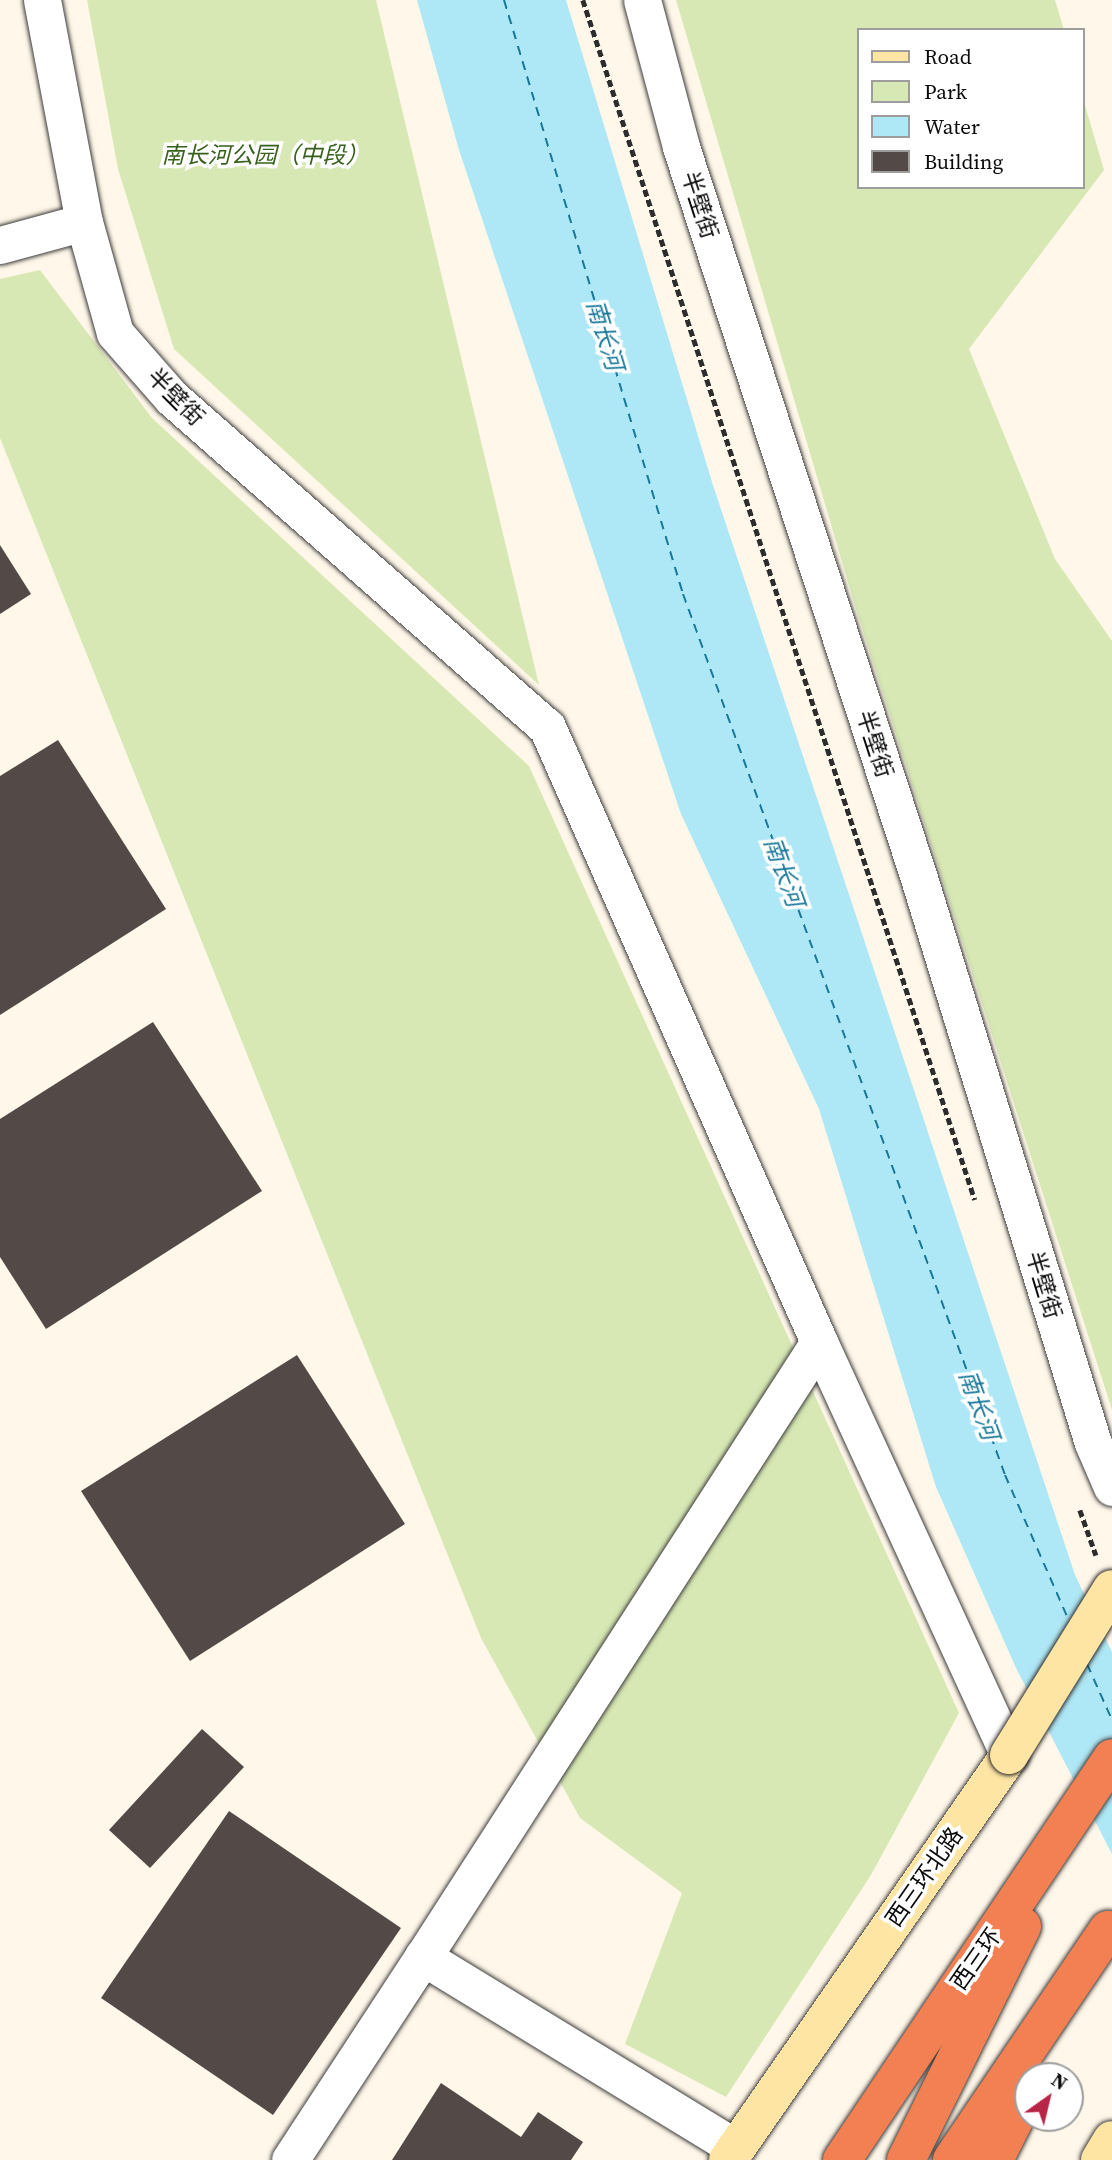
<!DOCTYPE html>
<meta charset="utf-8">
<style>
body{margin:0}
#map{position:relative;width:1112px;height:2160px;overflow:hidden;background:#fff7e9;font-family:"Source Serif 4","Noto Sans SC",serif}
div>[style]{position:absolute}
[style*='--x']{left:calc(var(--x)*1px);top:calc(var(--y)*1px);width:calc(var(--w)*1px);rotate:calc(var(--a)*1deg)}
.green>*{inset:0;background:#d8e8b4}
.water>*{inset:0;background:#aee7f5}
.ferry>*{height:2px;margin-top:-1px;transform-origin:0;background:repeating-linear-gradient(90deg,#17789a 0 9px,transparent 0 16px)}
.building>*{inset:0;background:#534a47}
.path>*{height:4.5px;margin-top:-2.25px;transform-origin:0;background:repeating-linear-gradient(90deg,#2d2d2d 0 7px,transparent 0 10.5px)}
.roads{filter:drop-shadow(0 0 2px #3e3e3e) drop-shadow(0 0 2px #3e3e3e)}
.street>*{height:37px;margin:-18.5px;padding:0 18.5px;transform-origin:18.5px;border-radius:18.5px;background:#fff}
.secondary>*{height:38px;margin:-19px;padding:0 19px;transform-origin:19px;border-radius:19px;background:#fee5a4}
.highway>*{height:38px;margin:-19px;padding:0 19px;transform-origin:19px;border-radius:19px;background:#f38053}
.bridges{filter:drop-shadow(0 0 2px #2d2d2d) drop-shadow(0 0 2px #2d2d2d)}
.secondary-bridge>*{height:38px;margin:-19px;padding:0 19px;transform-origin:19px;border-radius:19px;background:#fee5a4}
span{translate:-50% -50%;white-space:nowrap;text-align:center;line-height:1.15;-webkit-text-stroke:7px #fff;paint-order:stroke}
.park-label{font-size:23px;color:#37611d;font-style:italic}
.street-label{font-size:23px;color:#0b0b0b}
.water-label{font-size:24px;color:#17789a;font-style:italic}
.legend{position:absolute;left:857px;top:28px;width:228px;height:161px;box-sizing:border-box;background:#fff;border:2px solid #9d9d9d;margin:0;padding:9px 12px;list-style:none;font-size:21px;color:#0b0b0b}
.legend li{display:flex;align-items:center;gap:14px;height:35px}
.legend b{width:35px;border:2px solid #9d9d9d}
.north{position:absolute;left:1014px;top:2062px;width:70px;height:70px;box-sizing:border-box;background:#fff;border:2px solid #9d9d9d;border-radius:50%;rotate:34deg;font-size:19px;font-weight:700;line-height:28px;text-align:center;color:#0b0b0b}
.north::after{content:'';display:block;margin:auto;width:24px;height:32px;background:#b82546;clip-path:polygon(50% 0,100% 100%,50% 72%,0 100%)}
</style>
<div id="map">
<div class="green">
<i style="clip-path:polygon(87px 0,376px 0,539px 685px,174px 349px,118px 169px)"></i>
<i style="clip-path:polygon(676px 0,1055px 0,1064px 30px,858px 30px,858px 187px,1082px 187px,1082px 95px,1104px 170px,969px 349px,1055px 559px,1112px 641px,1112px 1410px,856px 609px)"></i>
<i style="clip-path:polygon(40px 270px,152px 418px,529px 766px,959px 1713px,871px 1875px,726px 2097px,625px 2044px,682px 1893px,580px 1818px,481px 1638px,0 438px,0 279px)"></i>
</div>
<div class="water">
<i style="clip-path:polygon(417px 0,566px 0,712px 482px,1075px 1575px,1112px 1652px,1112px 1854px,1016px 1668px,936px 1487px,819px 1109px,681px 814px,459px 150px)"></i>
</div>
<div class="ferry">
<i style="--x:504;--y:0;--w:620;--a:73.23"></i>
<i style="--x:683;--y:594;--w:938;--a:69.92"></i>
<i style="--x:1005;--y:1475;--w:162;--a:66.3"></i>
<i style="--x:1087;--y:1664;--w:61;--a:65.9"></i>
</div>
<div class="building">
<i style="clip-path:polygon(0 545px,31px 594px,0 614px)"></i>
<i style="clip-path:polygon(58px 740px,166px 909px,0 1015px,0 776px)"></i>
<i style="clip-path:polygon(153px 1022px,262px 1191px,46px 1329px,0 1257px,0 1119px)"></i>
<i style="clip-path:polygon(297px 1355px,405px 1524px,190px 1661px,81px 1491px)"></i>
<i style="clip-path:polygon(202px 1729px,244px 1767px,150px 1868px,109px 1830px)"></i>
<i style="clip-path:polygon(229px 1811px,401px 1928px,273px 2115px,101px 1998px)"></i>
<i style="clip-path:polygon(441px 2083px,521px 2137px,538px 2112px,583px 2142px,571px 2160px,392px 2160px)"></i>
</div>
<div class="path">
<i style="--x:583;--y:0;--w:1262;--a:71.91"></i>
<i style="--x:1080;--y:1510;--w:48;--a:70.4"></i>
</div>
<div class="roads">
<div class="street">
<i style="--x:42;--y:0;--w:226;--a:79.3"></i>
<i style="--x:84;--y:222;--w:115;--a:74.4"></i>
<i style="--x:115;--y:333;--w:86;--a:48.8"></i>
<i style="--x:172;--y:398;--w:499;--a:41.3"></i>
<i style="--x:547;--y:727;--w:672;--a:66.14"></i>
<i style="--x:642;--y:0;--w:152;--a:75.1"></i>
<i style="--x:681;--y:147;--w:766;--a:71.97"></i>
<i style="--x:918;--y:875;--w:594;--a:72.88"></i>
<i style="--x:1093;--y:1443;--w:48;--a:66.6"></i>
<i style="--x:0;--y:245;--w:87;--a:-15.3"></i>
<i style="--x:736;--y:2148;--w:367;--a:-148.6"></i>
<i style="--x:423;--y:1957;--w:731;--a:-57.22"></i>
<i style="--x:819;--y:1342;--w:455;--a:65.3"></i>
<i style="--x:290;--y:2160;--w:243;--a:-56.8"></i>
</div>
<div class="secondary">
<i style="--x:728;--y:2160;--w:493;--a:-55.2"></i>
<i style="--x:1100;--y:2160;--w:23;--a:-59"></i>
</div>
<div class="highway">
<i style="--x:842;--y:2160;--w:484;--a:-56.1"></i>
<i style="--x:906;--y:2160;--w:261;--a:-63.6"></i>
<i style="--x:952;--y:2160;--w:278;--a:-55.9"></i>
<i style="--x:994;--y:2160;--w:76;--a:-63.4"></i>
</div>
</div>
<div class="bridges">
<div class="secondary-bridge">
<i style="--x:1009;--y:1755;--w:195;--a:-58.2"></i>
</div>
</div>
<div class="park-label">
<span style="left:265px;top:155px">南长河公园（中段）</span>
</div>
<div class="street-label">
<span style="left:700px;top:205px;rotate:72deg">半壁街</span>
<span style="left:176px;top:397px;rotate:45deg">半壁街</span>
<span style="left:875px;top:744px;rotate:72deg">半壁街</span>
<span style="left:1044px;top:1285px;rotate:73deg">半壁街</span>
<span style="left:924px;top:1877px;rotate:-55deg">西三环北路</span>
<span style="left:976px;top:1959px;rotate:-55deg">西三环</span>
</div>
<div class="water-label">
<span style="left:605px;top:335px;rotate:73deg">南长河</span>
<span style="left:784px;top:872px;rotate:70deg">南长河</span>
<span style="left:979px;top:1405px;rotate:70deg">南长河</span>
</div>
<ul class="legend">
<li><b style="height:9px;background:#fee5a4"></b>Road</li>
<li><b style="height:19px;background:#d8e8b4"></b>Park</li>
<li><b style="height:19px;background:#aee7f5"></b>Water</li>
<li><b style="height:19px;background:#534a47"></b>Building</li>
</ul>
<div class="north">N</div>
</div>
